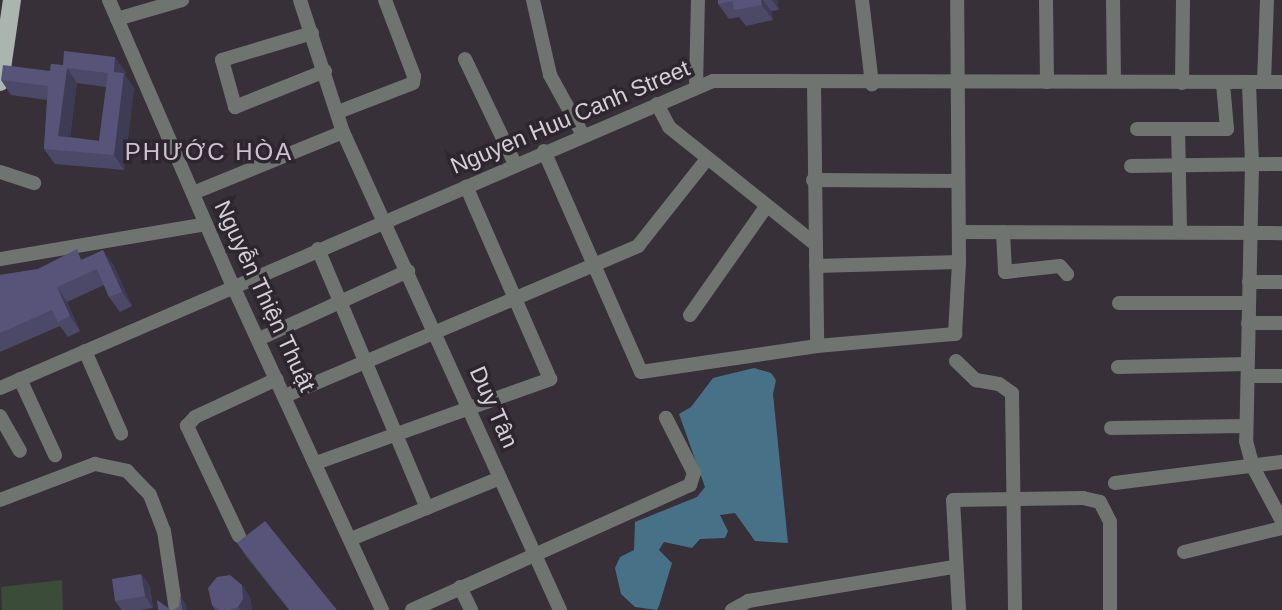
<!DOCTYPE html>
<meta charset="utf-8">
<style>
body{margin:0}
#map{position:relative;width:1282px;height:610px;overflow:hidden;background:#373038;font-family:Arial,sans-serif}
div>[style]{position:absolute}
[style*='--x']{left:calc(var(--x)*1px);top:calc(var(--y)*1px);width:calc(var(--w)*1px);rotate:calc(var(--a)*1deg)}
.green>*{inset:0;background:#3b4c38}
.water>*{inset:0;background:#477187}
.minor>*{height:14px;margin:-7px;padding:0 7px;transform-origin:7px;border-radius:7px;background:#6f7471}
.major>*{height:18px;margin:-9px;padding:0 9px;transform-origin:9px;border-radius:9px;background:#abb5af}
.wall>*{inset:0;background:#4c4868}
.shaded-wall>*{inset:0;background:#3e3b55}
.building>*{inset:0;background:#585479}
span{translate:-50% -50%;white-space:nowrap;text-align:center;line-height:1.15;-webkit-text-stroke:7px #2d262e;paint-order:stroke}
.street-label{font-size:23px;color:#d5d0d6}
.neighbourhood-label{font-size:24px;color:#ccc2cd;letter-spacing:2px}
</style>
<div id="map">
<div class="green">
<i style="clip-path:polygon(62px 580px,63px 610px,2px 610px,1px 587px)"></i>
</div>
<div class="water">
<i style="clip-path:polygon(754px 368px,771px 373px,776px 380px,773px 394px,788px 543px,755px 541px,735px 513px,720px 515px,728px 531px,725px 538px,700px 539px,692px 548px,664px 542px,659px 550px,672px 563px,659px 606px,657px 610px,635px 607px,621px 594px,615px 568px,620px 557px,634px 550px,635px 522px,697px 497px,705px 487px,679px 414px,691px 407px,713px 378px)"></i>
</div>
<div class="minor">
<i style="--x:109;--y:0;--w:312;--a:66.6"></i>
<i style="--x:233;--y:286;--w:357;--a:65.3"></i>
<i style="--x:300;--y:0;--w:139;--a:72"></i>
<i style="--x:343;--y:132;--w:525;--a:65.58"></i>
<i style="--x:533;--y:0;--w:77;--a:77.2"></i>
<i style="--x:550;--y:75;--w:68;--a:61.2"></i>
<i style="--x:862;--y:0;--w:85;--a:83.2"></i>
<i style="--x:1046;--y:0;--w:82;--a:89.3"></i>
<i style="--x:1113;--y:0;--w:81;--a:89.3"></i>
<i style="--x:117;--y:19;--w:68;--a:-16.3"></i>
<i style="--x:312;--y:33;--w:94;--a:163.3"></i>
<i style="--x:222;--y:60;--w:49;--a:74.5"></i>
<i style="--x:235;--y:107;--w:97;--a:-21.8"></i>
<i style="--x:465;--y:59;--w:116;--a:64.5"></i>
<i style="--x:1264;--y:82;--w:82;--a:-87.9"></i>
<i style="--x:1182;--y:83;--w:83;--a:-89.3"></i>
<i style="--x:1249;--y:83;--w:82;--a:87.9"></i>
<i style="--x:1252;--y:165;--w:276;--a:91.2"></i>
<i style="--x:1246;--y:441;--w:27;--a:75"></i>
<i style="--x:1253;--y:467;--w:61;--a:61.8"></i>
<i style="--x:814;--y:84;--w:262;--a:89.3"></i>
<i style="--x:696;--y:86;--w:86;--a:-88.7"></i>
<i style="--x:657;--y:104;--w:26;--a:62"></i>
<i style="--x:669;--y:127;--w:186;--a:38.7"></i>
<i style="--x:338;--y:112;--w:80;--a:-21.1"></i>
<i style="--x:413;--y:83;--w:7;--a:-82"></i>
<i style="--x:414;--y:76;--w:81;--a:-110.9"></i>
<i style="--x:1137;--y:129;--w:41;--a:0"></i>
<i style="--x:544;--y:151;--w:241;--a:66.3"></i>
<i style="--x:641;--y:372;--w:178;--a:-8.4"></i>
<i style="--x:817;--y:346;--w:139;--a:-5"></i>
<i style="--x:955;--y:334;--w:72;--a:-86.8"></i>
<i style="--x:959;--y:262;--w:262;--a:-90.4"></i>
<i style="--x:1131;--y:166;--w:151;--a:-0.8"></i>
<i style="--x:0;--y:172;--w:36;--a:18"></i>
<i style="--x:813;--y:180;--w:145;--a:0.4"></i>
<i style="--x:193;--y:193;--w:162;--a:-22.1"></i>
<i style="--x:1180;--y:230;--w:101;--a:-91.1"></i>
<i style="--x:1178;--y:129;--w:49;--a:0"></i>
<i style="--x:1227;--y:129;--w:46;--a:-95"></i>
<i style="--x:959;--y:232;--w:323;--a:0.2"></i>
<i style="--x:1003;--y:232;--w:40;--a:87.1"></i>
<i style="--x:1005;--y:272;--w:55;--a:-6.2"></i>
<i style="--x:1060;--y:266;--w:11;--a:49"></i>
<i style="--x:318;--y:249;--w:281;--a:67.2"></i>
<i style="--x:0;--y:259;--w:209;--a:-9.6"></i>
<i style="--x:816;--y:266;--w:143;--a:-1.6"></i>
<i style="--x:1249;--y:282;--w:33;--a:0"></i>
<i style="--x:1119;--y:303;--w:129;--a:0"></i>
<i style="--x:690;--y:315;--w:132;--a:-54.9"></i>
<i style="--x:1248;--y:323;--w:34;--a:0"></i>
<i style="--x:259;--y:339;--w:164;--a:-24.5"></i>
<i style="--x:85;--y:351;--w:90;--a:66.3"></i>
<i style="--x:956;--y:361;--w:28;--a:44"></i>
<i style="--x:976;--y:380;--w:23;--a:10"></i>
<i style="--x:999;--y:384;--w:16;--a:35"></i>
<i style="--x:1012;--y:393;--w:217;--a:89.2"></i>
<i style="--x:1118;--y:367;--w:129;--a:-1.3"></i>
<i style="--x:1248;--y:376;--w:34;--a:0"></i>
<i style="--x:20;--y:379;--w:84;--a:65.3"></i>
<i style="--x:0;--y:388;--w:776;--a:-23.3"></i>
<i style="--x:713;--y:81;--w:569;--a:0.1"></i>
<i style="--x:285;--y:396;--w:384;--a:-23"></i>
<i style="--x:638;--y:246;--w:111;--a:-51.6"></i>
<i style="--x:0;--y:416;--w:40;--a:60.3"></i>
<i style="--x:1111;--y:428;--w:135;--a:-0.8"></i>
<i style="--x:316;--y:463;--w:249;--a:-19.7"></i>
<i style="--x:550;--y:379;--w:210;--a:-113.5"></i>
<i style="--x:1115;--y:483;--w:168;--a:-7.2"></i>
<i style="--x:0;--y:500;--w:102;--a:-20.8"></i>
<i style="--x:95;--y:464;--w:33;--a:12"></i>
<i style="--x:127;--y:471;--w:33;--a:46"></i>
<i style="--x:150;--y:495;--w:39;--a:69"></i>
<i style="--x:164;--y:531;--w:80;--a:81.4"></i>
<i style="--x:239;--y:536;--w:122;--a:-115.3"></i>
<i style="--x:187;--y:426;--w:12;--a:-48"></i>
<i style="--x:195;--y:417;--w:90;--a:-24.9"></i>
<i style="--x:351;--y:539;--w:161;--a:-22.3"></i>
<i style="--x:1184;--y:552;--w:101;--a:-13.8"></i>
<i style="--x:460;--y:587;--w:25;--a:64"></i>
<i style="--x:412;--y:610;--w:305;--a:-24.2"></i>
<i style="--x:690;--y:485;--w:13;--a:-72"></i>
<i style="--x:694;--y:473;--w:62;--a:-117"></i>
<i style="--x:732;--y:610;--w:18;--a:-29"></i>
<i style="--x:748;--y:601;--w:209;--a:-9.4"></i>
<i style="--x:959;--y:610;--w:110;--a:-93.1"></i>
<i style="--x:953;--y:500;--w:130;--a:-0.9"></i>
<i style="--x:1083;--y:498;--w:17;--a:13"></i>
<i style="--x:1100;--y:502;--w:22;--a:63"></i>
<i style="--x:1110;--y:522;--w:88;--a:90"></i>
</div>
<div class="major">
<i style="--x:0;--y:82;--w:83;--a:-81.7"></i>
</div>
<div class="wall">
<i style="clip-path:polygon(718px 0,777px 0,779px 10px,771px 11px,773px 20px,746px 26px,739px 17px,729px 19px,718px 4px)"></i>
<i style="clip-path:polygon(evenodd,51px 64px,126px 72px,125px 75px,134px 88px,124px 170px,55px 164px,44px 149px,47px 100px,11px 95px,1px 80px,50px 71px,51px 64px,77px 83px,106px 87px,99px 141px,70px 137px,77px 83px)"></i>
<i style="clip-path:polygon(83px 259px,113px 264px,132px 306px,120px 312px,109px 297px,104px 285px,67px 302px,80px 331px,68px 337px,60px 326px,0 352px,0 275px,38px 269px)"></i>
<i style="clip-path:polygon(237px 543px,337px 610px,289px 610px,248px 559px)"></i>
<i style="clip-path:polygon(141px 574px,150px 586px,153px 608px,140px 610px,122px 610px,115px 601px)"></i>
<i style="clip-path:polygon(242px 585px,250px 597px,252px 610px,215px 610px,212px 605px)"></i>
</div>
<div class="shaded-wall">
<i style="clip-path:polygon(761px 0,763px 0,771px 11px,773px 20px,762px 5px)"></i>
<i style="clip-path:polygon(772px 0,777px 0,779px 10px)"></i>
<i style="clip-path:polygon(115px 57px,126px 72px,125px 75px,134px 88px,124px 170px,114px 155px,114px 72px)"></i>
<i style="clip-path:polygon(67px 68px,77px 83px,68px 151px,58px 136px)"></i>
<i style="clip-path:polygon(103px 250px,113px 264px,132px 306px,122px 292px)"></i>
<i style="clip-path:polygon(57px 287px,67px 302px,80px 331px,70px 316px)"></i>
<i style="clip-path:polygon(141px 574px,150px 586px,153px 608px,145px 596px)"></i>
<i style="clip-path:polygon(242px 585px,250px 597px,252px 610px,241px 610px,238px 607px)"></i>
<i style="clip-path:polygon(180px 596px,186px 604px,187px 610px,182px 610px)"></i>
</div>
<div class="building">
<i style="clip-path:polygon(718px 0,761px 0,762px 5px,734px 10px,733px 1px,718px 4px)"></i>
<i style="clip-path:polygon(evenodd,64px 51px,115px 57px,114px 72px,124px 73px,114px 155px,44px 149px,48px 86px,1px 80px,3px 65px,50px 71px,51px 64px,63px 65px,64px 51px,67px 68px,108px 73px,99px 141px,58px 136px,67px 68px)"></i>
<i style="clip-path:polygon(77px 249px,81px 260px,103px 250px,122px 292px,109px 297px,97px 269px,57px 287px,70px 316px,58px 322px,52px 310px,0 333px,0 275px,38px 269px)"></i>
<i style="clip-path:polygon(265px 521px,337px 610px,290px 610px,237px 543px)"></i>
<i style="clip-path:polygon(141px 574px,145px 596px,115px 601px,112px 579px)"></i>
<i style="clip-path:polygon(230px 575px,242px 585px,243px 599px,238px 607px,229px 610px,220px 610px,212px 605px,208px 588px,217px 577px)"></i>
<i style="clip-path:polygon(180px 596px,182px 610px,174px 610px,179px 606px)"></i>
<i style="clip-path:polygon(157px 600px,171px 610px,158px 610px)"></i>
</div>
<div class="street-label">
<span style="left:570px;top:117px;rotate:-23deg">Nguyen Huu Canh Street</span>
<span style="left:265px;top:296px;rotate:65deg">Nguyễn Thiện Thuật</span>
<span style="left:494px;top:407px;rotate:66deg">Duy Tân</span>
</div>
<div class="neighbourhood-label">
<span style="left:209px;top:152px">PHƯỚC HÒA</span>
</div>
</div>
